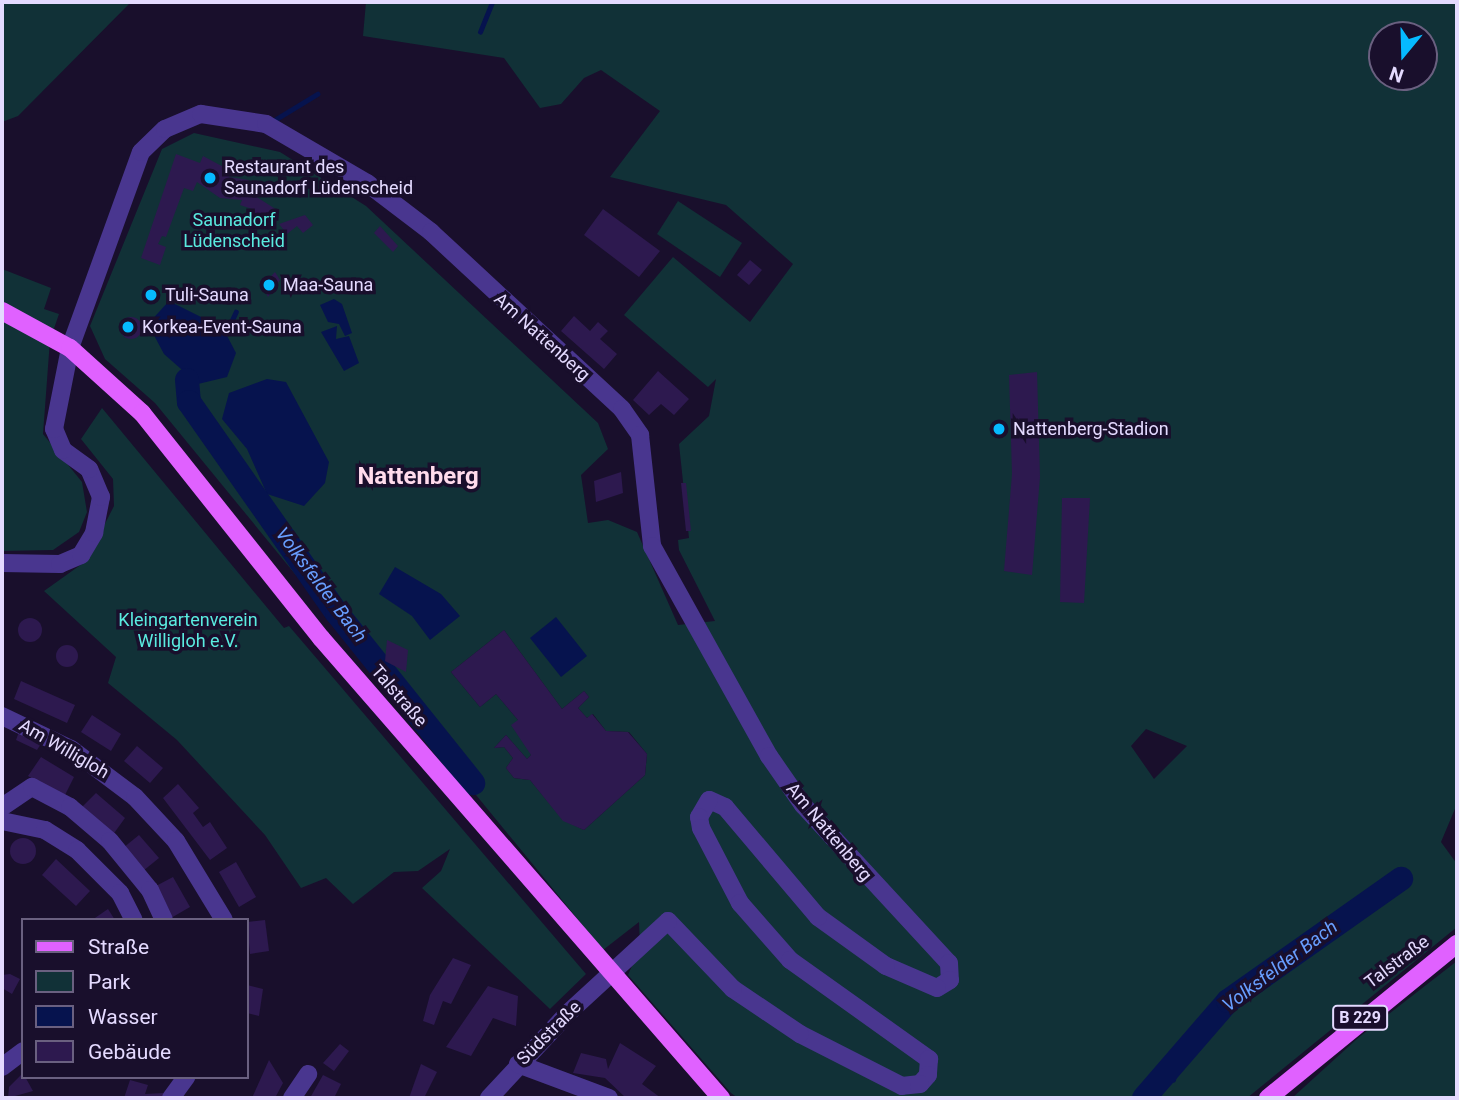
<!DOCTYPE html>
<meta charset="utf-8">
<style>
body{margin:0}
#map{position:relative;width:1459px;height:1100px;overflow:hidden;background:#190f2c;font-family:Roboto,sans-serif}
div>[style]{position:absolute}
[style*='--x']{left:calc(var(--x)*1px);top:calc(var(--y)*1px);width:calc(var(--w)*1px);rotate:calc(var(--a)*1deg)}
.green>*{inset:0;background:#113137}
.water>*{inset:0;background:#06134e}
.stream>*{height:4.5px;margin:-2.25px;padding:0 2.25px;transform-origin:2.25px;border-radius:2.25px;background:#06134e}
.river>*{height:24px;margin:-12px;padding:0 12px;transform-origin:12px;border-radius:12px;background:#06134e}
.building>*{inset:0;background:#2d194f}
.round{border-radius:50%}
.minor>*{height:18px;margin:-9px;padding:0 9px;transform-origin:9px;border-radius:9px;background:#49368f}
.major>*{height:18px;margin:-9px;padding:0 9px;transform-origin:9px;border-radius:9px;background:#e061ff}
.dots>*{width:19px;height:19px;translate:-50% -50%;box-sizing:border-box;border:4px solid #190f2c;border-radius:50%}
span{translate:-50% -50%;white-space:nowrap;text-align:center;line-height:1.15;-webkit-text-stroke:7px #190f2c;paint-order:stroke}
.shield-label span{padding:2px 5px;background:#190f2c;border:2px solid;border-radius:5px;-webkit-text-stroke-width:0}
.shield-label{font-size:16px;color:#e4daff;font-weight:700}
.poi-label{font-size:18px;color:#e4daff}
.left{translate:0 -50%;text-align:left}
.park-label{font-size:18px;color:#5aebe0}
.street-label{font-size:18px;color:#e4daff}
.water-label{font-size:19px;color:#689eff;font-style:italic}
.district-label{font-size:24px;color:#ffdcec;font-weight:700}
.frame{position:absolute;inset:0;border:4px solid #e4daff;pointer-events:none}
.legend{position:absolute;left:21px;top:918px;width:228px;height:161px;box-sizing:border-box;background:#190f2c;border:2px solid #6a6080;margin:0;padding:9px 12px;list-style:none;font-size:21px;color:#e4daff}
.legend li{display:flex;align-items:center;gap:14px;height:35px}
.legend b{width:35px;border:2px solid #6a6080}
.north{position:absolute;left:1368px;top:21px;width:70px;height:70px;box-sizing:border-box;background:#190f2c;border:2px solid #6a6080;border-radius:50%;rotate:199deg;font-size:19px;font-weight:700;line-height:28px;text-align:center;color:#e4daff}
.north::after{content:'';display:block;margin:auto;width:24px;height:32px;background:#06baff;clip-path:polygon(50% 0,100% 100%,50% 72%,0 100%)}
</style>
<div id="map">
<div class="green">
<i style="clip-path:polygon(2px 2px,131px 2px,18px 116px,2px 122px)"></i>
<i style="clip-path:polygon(evenodd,366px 2px,1457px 2px,1457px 804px,1441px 842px,1457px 864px,1457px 927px,1247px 1098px,738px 1098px,731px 1093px,628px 975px,640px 947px,639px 922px,603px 950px,155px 403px,105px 359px,90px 326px,162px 149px,194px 133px,280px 152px,366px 206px,598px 423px,608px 449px,581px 475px,588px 523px,608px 520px,637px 532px,678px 625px,715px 621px,679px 550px,678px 540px,689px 538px,679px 444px,709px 416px,716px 379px,708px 387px,624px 315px,673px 257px,750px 322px,793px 264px,726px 205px,610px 177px,660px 111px,601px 70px,584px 78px,561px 104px,540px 108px,504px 58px,363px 36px,366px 2px,1382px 35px,1424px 35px,1424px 77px,1382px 77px,1382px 35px,366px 2px,504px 630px,562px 709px,584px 691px,589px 697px,578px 708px,587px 718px,593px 714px,606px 731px,629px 732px,647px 754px,645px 775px,584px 830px,563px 820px,530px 780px,514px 778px,506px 768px,513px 758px,504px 747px,494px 748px,506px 735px,527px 759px,531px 755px,518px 720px,496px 694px,480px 707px,451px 672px,504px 630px,366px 2px,1146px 729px,1187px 746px,1154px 779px,1131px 746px,1146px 729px)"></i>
<i style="clip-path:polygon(678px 201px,742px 243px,720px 277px,657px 234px)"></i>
<i style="clip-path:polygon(2px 269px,51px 288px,44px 309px,59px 314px,50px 340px,43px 434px,82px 482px,87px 512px,79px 532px,53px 550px,2px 551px)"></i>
<i style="clip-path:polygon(102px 408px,284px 628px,289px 626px,586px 974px,550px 1009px,422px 888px,441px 871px,450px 849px,418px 871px,394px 872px,353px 904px,326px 878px,301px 888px,265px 835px,177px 740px,108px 683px,116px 657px,44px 591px,86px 561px,114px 506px,113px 479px,81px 439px)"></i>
<i style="clip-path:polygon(1457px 961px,1457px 1098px,1292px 1098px,1358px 1038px)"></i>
</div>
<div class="water">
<i style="clip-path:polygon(334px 299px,342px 304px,352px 333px,345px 336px,339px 324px,328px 322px,320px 305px)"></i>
<i style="clip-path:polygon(169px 301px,223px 328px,236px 353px,227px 377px,198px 384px,164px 354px,148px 324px)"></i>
<i style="clip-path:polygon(337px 326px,336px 339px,349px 336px,359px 363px,344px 371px,321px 332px)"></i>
<i style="clip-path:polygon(267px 379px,286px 382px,329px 462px,325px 483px,304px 506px,267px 494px,247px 449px,222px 419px,229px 393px)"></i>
<i style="clip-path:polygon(395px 567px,441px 594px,460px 616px,430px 640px,412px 616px,379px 594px)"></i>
<i style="clip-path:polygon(556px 617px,587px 656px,561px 677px,530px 638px)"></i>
</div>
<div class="stream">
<i style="--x:480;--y:32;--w:32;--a:-68"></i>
<i style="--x:273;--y:121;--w:52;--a:-31.5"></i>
<i style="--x:226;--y:333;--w:23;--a:-65"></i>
<i style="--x:1173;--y:1080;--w:26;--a:-77"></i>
</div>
<div class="river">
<i style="--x:187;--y:380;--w:22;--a:85"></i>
<i style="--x:189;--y:402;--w:258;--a:55"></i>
<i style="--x:337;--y:613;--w:218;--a:51.3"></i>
<i style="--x:1144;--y:1098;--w:128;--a:-49.1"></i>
<i style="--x:1228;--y:1001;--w:212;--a:-35.2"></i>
</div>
<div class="building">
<i style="clip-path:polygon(176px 154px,200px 163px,203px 156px,231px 171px,229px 177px,249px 180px,246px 190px,277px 210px,270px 229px,251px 222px,255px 210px,240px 205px,242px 200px,220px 198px,197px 182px,193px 191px,184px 188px,166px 237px,162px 236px,158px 244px,166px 247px,160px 265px,141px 258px)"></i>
<i style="clip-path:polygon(603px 209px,660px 251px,639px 277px,584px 235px)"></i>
<i style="clip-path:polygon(305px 215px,313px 225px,303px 233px,297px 226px,287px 234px,279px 224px)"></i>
<i style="clip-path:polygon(380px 226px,398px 246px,393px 252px,374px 233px)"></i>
<i style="clip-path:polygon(750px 260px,762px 270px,749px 285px,737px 275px)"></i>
<i style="clip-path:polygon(275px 272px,280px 280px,268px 297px,262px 286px)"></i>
<i style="clip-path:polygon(150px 288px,157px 298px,152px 302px,145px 300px)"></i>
<i style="clip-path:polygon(574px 316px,590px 331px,598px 322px,608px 331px,600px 339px,617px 354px,604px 369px,561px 331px)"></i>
<i class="round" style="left:120px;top:317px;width:22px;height:22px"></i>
<i style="clip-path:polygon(658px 371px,689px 399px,674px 415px,661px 404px,649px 415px,633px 400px)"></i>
<i style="clip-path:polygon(1037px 372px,1040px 477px,1032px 575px,1004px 571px,1012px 474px,1009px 375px)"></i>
<i style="clip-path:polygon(621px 472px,623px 493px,596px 502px,594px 481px)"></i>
<i style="clip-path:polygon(681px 483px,686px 483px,691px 531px,686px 531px)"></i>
<i style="clip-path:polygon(1062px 498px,1090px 498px,1084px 603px,1060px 602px)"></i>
<i class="round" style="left:18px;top:618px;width:24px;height:24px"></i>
<i style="clip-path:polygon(504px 630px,562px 709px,584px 691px,589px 697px,578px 708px,587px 718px,592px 714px,606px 731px,628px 732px,647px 754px,645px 775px,584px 830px,563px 821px,530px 780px,514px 778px,506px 768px,513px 758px,504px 747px,494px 748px,506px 735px,527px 759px,531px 755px,511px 725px,518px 720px,496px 694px,480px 707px,451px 672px)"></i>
<i style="clip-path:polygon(387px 640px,408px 650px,406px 672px,385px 661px)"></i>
<i class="round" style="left:56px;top:645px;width:22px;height:22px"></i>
<i style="clip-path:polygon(21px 681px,75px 705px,67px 723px,14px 699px)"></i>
<i style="clip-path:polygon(92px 715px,121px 734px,111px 751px,81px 732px)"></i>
<i style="clip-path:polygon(20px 729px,44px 739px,37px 750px,16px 740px)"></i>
<i style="clip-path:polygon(137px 746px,163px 768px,150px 783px,124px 761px)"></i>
<i style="clip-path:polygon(41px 757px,74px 777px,64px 797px,28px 776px)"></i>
<i style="clip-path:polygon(178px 784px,199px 808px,193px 813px,203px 827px,210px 822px,227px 848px,210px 860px,163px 798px)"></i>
<i style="clip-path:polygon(96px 793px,125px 818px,112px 836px,80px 809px)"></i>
<i style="clip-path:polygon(139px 835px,159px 858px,143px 871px,123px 848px)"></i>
<i class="round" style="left:10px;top:838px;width:26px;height:26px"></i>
<i style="clip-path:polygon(56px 859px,90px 891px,76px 906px,42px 875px)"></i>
<i style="clip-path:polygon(236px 862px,256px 897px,239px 907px,219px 872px)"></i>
<i style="clip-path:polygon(173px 877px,190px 907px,171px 918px,154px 887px)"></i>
<i style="clip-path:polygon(108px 909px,115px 920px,92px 920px)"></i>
<i style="clip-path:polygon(265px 920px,269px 951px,250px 954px,247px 922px)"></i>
<i style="clip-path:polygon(453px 958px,471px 965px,451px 1004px,443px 1001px,434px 1025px,423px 1021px,430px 995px)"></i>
<i style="clip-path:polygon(10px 974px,20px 979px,12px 994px,2px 988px,2px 975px)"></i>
<i style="clip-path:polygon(247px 985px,263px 989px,259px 1016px,247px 1013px)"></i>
<i style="clip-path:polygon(488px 986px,518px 996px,516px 1026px,493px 1018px,471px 1056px,446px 1047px)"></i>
<i style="clip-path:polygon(620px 1043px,656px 1066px,642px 1084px,661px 1098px,626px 1098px,605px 1078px,573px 1073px,581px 1053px,606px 1059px,608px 1069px)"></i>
<i style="clip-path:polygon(340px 1044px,349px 1051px,334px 1071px,323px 1063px)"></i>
<i style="clip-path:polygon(269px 1060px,283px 1083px,275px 1098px,252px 1098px)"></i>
<i style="clip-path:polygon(421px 1064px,437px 1072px,424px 1098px,409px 1098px)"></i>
<i style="clip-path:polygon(23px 1073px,33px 1091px,8px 1098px,9px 1087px)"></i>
<i style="clip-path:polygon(323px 1075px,341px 1084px,334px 1098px,310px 1098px)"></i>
<i style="clip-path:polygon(130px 1080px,148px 1085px,145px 1094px,164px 1093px,163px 1098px,124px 1098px)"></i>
</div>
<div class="minor">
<i style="--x:2;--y:563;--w:58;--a:1"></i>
<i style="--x:60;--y:564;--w:23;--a:-23"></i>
<i style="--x:81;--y:555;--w:26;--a:-59"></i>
<i style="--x:94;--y:533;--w:37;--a:-79"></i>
<i style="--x:101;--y:497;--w:30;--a:-113"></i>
<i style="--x:89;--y:469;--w:32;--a:-144"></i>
<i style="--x:63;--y:450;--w:23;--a:-113"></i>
<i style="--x:54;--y:429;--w:83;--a:-78.8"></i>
<i style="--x:70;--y:348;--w:208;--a:-70.1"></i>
<i style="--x:141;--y:152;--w:33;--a:-44"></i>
<i style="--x:165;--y:129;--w:39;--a:-23"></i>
<i style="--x:201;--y:114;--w:66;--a:8.7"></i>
<i style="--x:266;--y:124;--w:117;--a:30.3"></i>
<i style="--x:367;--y:183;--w:81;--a:37.4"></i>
<i style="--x:431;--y:232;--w:260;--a:42.8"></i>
<i style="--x:622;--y:409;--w:32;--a:55"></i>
<i style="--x:640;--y:435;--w:112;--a:83.8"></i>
<i style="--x:652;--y:546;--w:240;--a:60.9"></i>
<i style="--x:769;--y:756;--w:60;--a:55.2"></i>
<i style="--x:803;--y:805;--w:215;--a:47.3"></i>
<i style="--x:949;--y:963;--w:17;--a:87"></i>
<i style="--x:950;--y:980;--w:15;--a:148"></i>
<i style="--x:937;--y:988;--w:56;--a:-156.7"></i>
<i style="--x:886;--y:966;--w:84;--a:-144.2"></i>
<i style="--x:818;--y:917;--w:144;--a:-130.2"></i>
<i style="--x:725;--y:807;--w:17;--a:-156"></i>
<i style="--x:709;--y:800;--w:20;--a:120"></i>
<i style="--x:699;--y:817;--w:11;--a:80"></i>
<i style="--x:701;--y:828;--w:85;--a:62.5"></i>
<i style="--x:740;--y:903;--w:76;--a:48.7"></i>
<i style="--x:790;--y:960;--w:171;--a:35.5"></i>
<i style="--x:929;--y:1059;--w:16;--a:94"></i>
<i style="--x:928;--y:1075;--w:12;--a:132"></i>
<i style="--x:920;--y:1084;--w:18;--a:174"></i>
<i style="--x:902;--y:1086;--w:114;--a:-153"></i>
<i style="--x:800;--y:1034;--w:81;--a:-146.1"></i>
<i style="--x:733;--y:989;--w:94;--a:-133.7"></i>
<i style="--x:668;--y:921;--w:136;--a:137.4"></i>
<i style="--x:568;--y:1013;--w:116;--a:132.9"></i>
<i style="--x:2;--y:716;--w:76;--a:25.6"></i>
<i style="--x:71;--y:749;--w:80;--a:36.9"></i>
<i style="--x:135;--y:797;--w:60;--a:47"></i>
<i style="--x:176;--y:841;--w:92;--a:58.7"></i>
<i style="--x:2;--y:807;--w:36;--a:-34"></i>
<i style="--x:32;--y:787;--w:43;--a:27.8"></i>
<i style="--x:70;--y:807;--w:52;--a:40.4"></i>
<i style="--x:110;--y:841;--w:63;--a:50.8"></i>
<i style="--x:150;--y:890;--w:33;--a:65"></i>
<i style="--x:2;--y:821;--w:44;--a:11.8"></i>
<i style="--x:45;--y:830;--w:38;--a:32"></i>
<i style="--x:77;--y:850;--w:61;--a:45"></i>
<i style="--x:120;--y:893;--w:30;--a:63"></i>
<i style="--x:518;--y:1064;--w:97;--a:20.5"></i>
<i style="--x:2;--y:1067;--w:26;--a:-37"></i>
<i style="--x:171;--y:1098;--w:26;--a:-54"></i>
<i style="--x:292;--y:1098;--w:29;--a:-56"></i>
</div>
<div class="major">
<i style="--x:2;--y:311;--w:77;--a:28.6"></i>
<i style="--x:70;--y:348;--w:97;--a:42.1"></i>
<i style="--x:142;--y:413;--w:288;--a:51.5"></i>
<i style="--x:321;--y:638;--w:610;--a:48.99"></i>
<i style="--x:1268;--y:1098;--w:244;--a:-39.2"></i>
</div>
<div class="dots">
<i style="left:210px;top:178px;background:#06baff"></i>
<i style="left:269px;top:285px;background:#06baff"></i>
<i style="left:151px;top:295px;background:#06baff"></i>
<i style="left:128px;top:327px;background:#06baff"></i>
<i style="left:999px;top:429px;background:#06baff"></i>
</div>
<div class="shield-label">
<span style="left:1360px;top:1018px">B 229</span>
</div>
<div class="poi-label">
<span class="left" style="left:224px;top:178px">Restaurant des<br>Saunadorf Lüdenscheid</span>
<span class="left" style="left:283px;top:285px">Maa-Sauna</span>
<span class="left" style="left:165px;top:295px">Tuli-Sauna</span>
<span class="left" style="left:142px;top:327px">Korkea-Event-Sauna</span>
<span class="left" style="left:1013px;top:429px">Nattenberg-Stadion</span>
</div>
<div class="park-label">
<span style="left:234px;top:231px">Saunadorf<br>Lüdenscheid</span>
<span style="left:188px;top:631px">Kleingartenverein<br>Willigloh e.V.</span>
</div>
<div class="street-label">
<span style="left:542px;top:337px;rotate:42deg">Am Nattenberg</span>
<span style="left:399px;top:696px;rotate:49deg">Talstraße</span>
<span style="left:64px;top:749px;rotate:30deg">Am Willigloh</span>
<span style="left:829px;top:832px;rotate:50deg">Am Nattenberg</span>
<span style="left:1397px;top:962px;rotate:-37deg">Talstraße</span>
<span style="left:549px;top:1033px;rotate:-45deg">Südstraße</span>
</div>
<div class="water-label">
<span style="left:321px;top:585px;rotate:53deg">Volksfelder Bach</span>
<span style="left:1280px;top:966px;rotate:-37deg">Volksfelder Bach</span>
</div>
<div class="district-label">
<span style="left:418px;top:477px">Nattenberg</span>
</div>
<div class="frame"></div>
<ul class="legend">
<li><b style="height:9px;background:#e061ff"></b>Straße</li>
<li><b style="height:19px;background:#113137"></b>Park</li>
<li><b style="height:19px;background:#06134e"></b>Wasser</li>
<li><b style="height:19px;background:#2d194f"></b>Gebäude</li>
</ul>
<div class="north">N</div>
</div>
